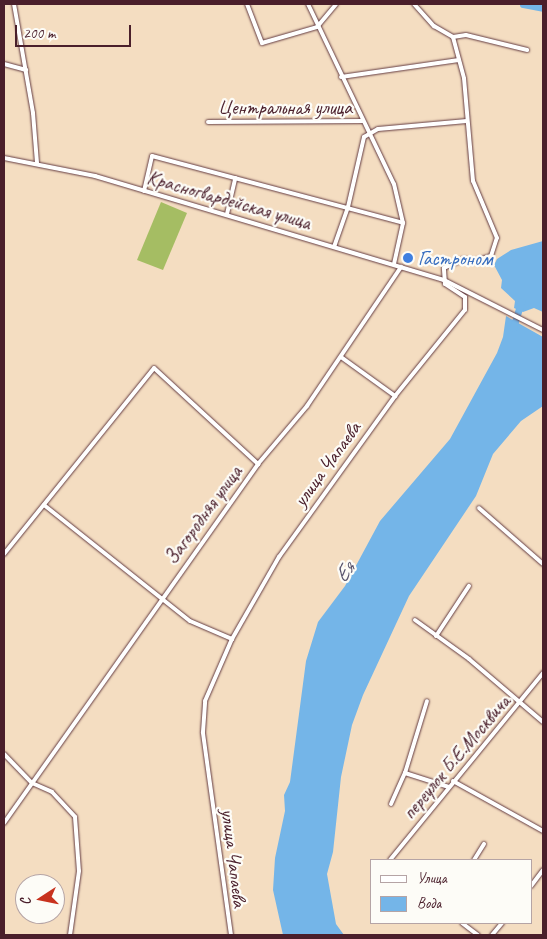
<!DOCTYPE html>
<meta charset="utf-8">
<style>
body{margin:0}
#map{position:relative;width:547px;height:939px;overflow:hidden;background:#f4ddc1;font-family:Caveat,sans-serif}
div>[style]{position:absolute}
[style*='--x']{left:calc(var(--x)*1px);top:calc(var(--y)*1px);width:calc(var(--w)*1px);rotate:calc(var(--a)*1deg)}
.green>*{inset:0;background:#a5bd63}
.water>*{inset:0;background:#74b5e8}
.river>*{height:7px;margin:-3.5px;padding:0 3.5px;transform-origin:3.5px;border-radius:3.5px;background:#74b5e8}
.roads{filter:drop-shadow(0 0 1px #643c42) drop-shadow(0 0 1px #643c42)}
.minor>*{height:4px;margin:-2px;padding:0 2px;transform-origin:2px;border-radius:2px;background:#fff}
.dots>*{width:14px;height:14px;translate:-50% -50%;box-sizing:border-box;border:2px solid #fdfcf7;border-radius:50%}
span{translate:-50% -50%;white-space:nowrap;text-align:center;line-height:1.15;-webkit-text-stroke:4.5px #fdfcf7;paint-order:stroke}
.street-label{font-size:20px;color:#4a1f2b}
.shop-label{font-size:20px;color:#366cbe}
.left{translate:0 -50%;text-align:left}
.water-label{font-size:21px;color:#59546d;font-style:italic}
.frame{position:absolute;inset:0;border:5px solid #4a1f2b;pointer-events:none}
.legend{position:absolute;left:370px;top:859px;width:162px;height:65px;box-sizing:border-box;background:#fdfcf7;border:1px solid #b5a4a5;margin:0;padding:6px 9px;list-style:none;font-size:15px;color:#4a1f2b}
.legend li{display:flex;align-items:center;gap:10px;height:25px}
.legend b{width:25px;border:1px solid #b5a4a5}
.north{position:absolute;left:15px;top:874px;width:50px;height:50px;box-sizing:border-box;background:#fdfcf7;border:1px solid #b5a4a5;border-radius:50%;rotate:259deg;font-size:14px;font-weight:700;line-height:20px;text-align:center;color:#4a1f2b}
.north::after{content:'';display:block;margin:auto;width:18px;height:22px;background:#c8321e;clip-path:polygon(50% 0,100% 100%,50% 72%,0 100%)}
.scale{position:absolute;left:15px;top:25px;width:116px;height:22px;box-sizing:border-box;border:2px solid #4a1f2b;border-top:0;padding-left:6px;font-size:15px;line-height:18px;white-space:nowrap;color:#4a1f2b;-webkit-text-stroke:4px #fdfcf7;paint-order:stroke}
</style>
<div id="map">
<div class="green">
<i style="clip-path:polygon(161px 202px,187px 213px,163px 270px,137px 260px)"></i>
</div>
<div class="water">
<i style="clip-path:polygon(543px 241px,543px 312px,534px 308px,523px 312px,514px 308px,515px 301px,501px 288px,502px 280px,494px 265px,497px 259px,511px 250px)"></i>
<i style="clip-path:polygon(506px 316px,543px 337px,543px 406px,521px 421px,493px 454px,476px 496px,409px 596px,363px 695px,352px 725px,341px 777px,333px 852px,327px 874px,336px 924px,344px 935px,283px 935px,273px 890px,275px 858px,285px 811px,284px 795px,290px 782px,306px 661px,318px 622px,345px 586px,380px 521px,450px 439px,497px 353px,503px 337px)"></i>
</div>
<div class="river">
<i style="--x:523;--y:4;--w:20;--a:11"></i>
<i style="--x:513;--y:328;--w:28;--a:-73"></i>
</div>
<div class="roads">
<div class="minor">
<i style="--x:14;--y:4;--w:111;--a:80.1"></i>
<i style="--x:33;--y:113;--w:50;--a:85.4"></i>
<i style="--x:247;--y:4;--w:42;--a:69"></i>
<i style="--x:262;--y:43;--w:57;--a:-16.2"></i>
<i style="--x:317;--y:27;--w:30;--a:-50"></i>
<i style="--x:308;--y:4;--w:199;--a:64.5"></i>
<i style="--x:394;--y:184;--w:40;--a:77"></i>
<i style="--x:403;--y:223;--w:42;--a:102.4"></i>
<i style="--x:414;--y:4;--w:30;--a:48"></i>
<i style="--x:434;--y:26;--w:22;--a:30"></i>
<i style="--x:453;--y:37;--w:13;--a:-9"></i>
<i style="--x:466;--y:35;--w:63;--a:13.8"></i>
<i style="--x:4;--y:64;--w:23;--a:15"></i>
<i style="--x:341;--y:77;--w:119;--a:-8.2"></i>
<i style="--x:208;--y:122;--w:155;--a:-0.4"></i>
<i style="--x:4;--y:158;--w:93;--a:11.2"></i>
<i style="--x:95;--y:176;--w:364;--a:16.6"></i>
<i style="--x:444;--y:280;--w:111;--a:26.8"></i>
<i style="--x:144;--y:191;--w:36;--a:-77"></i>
<i style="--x:152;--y:156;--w:260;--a:14.9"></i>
<i style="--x:227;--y:214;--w:37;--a:-77"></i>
<i style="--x:334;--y:247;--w:42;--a:-70.7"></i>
<i style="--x:348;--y:207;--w:72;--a:-77.1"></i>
<i style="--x:364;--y:137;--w:16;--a:-30"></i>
<i style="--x:378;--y:129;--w:89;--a:-5.1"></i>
<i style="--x:341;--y:357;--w:67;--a:35.8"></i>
<i style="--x:44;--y:505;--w:186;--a:38.5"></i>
<i style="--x:190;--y:621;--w:46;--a:23.2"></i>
<i style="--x:479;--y:508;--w:85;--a:41.2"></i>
<i style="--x:4;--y:554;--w:239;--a:-51.1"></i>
<i style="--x:154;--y:368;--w:142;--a:42.7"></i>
<i style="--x:415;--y:620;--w:67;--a:35.8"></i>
<i style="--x:469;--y:659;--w:97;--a:40.4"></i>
<i style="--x:436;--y:636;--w:60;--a:-56.6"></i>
<i style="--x:4;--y:754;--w:40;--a:46"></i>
<i style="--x:32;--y:783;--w:22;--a:24"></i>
<i style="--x:52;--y:792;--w:34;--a:47"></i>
<i style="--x:75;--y:817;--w:54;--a:85.8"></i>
<i style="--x:79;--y:871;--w:65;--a:98"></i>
<i style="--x:405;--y:773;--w:46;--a:17.7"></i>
<i style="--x:453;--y:781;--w:103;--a:29.1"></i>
<i style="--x:391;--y:804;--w:34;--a:-66"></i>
<i style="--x:405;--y:773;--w:75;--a:-73"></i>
<i style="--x:4;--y:823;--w:440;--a:-54.7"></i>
<i style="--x:258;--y:464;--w:76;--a:-49.8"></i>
<i style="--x:307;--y:406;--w:168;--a:-55.9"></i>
<i style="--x:390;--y:860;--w:242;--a:-50.7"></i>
<i style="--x:474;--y:860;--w:19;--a:-58"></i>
<i style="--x:531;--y:886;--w:20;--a:-53"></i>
<i style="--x:462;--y:923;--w:20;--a:37"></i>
<i style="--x:231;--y:935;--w:205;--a:-97.9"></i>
<i style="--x:203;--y:732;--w:31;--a:-86"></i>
<i style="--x:205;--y:701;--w:68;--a:-66.5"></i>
<i style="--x:232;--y:639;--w:95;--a:-60.2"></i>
<i style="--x:279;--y:557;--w:198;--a:-54.2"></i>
<i style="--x:395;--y:396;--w:111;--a:-50.9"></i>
<i style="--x:465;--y:310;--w:13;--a:-90"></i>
<i style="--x:465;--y:297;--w:24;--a:-147"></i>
<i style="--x:445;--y:284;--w:16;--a:-94"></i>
<i style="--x:444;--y:268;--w:21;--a:-25"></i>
<i style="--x:463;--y:259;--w:12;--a:9"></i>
<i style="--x:475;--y:261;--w:17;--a:-17"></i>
<i style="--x:491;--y:256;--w:19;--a:-72"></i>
<i style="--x:497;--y:238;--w:62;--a:-112.8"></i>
<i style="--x:473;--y:181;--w:103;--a:-95"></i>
<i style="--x:464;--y:78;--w:42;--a:-105"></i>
<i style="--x:492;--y:935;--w:16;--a:-50"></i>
</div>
</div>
<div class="dots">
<i style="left:408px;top:258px;background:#3f7fe0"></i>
</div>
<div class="street-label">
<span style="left:285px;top:107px">Центральная улица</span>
<span style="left:229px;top:200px;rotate:16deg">Красногвардейская улица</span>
<span style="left:327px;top:464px;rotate:-54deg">улица Чапаева</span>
<span style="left:203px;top:515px;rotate:-54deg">Загородняя улица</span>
<span style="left:456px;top:757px;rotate:-50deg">переулок Б.Е.Москвича</span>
<span style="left:234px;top:858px;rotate:83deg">улица Чапаева</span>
</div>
<div class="shop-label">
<span class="left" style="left:418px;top:258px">Гастроном</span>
</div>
<div class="water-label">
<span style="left:344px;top:572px;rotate:-54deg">Ея</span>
</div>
<div class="frame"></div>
<ul class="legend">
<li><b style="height:6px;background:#fff"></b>Улица</li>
<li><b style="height:14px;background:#74b5e8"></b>Вода</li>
</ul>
<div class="north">С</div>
<div class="scale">200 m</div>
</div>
